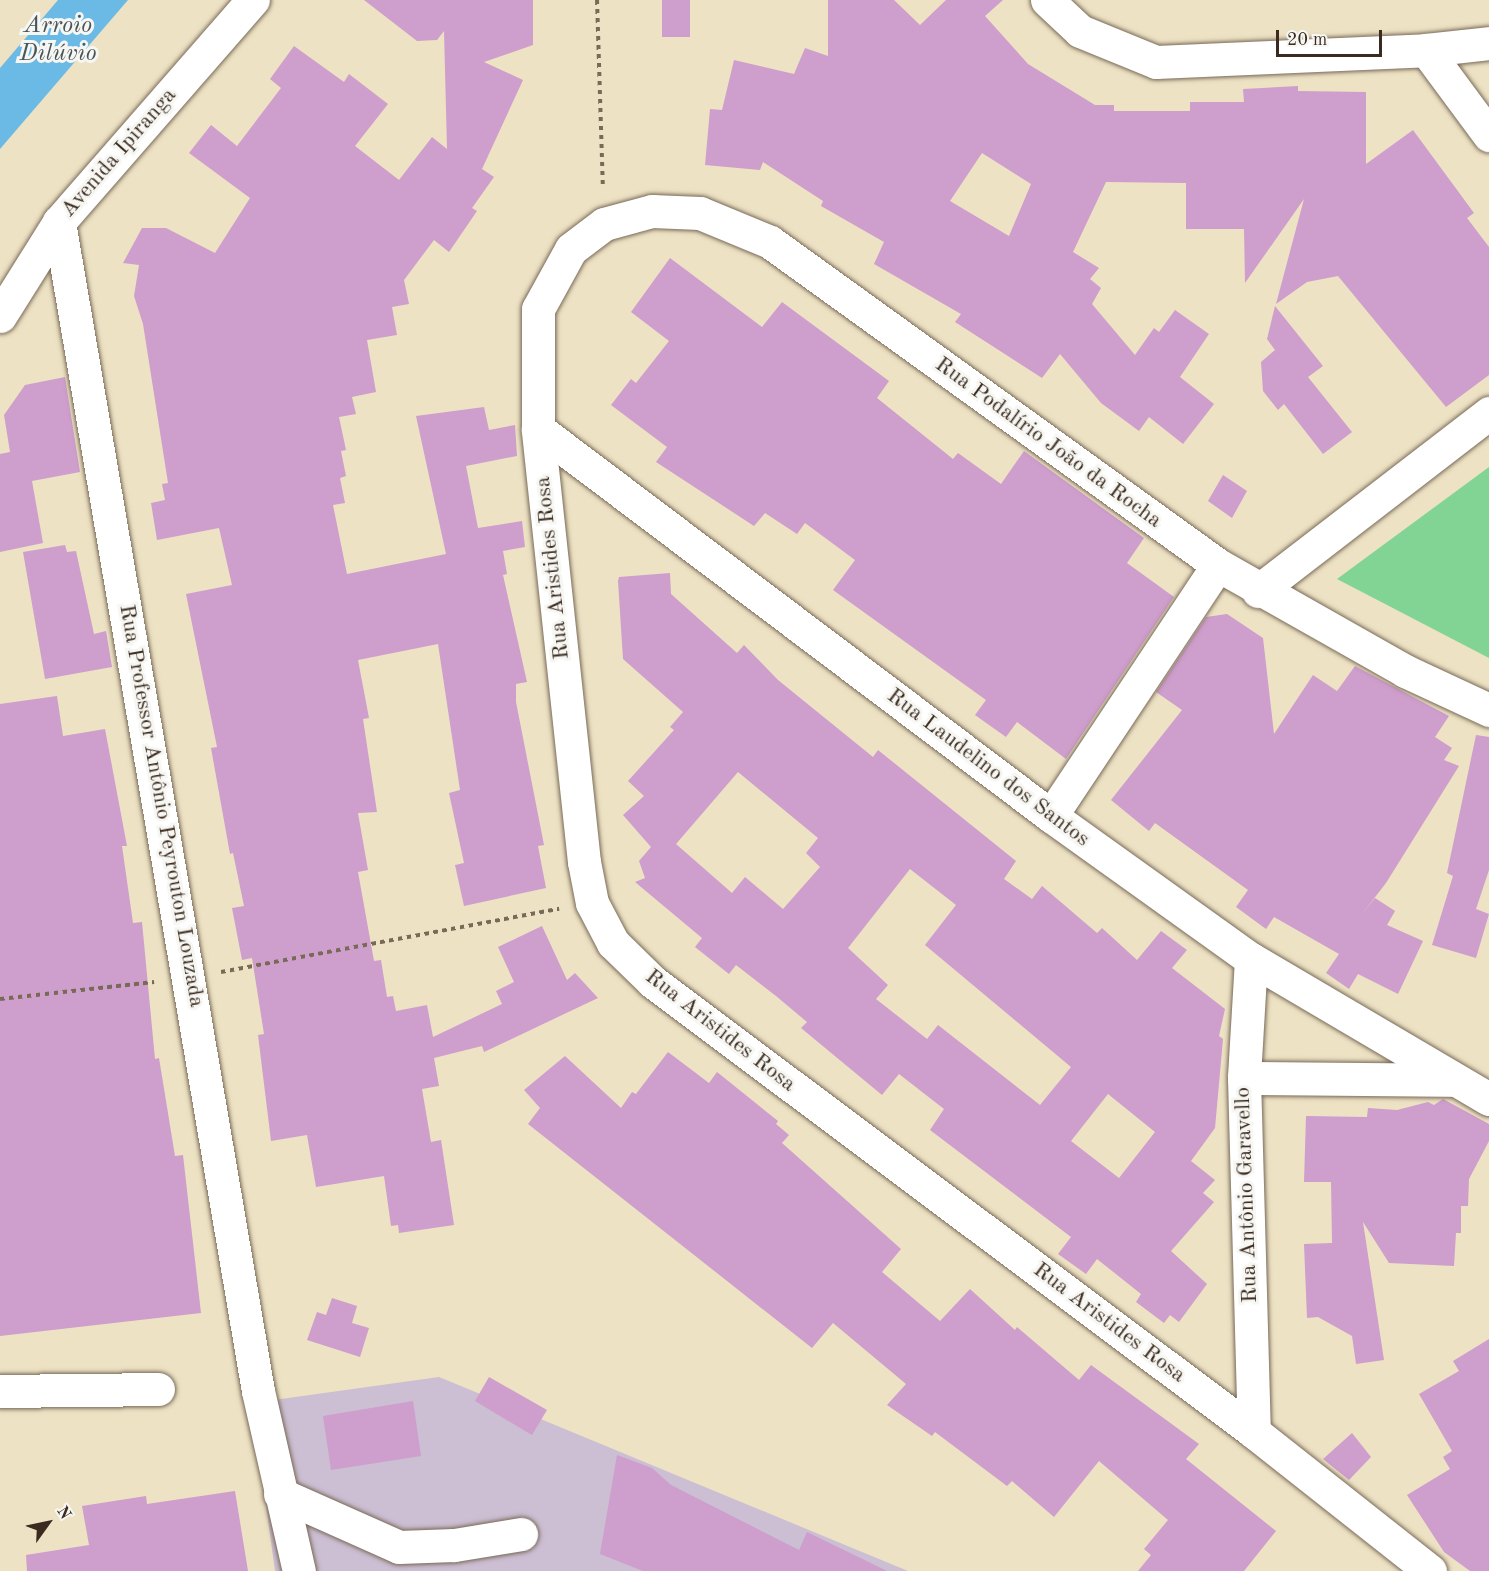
<!DOCTYPE html>
<meta charset="utf-8">
<style>
body{margin:0}
#map{position:relative;width:1489px;height:1571px;overflow:hidden;background:#ede2c4;font-family:"Old Standard TT",serif}
div>[style]{position:absolute}
[style*='--x']{left:calc(var(--x)*1px);top:calc(var(--y)*1px);width:calc(var(--w)*1px);rotate:calc(var(--a)*1deg)}
.industrial>*{inset:0;background:#ccbed3}
.green>*{inset:0;background:#82d494}
.water>*{inset:0;background:#6abae5}
.building>*{inset:0;background:#ce9ecc}
.path>*{height:4px;margin-top:-2px;transform-origin:0;background:repeating-linear-gradient(90deg,#796a58 0 4.5px,transparent 0 9px)}
.roads{filter:drop-shadow(0 0 2px #796a58) drop-shadow(0 0 2px #796a58)}
.minor>*{height:33px;margin:-16.5px;padding:0 16.5px;transform-origin:16.5px;border-radius:16.5px;background:#fff}
span{translate:-50% -50%;white-space:nowrap;text-align:center;line-height:1.15;-webkit-text-stroke:6px #f6f6f2;paint-order:stroke}
.street-label{font-size:22px;color:#3b2a1e}
.water-label{font-size:24px;color:#49555a;font-style:italic}
.north{position:absolute;left:18px;top:1493px;width:60px;height:60px;-webkit-text-stroke:4px #f6f6f2;paint-order:stroke;rotate:57deg;font-size:16px;font-weight:700;line-height:24px;text-align:center;color:#3b2a1e}
.north::after{content:'';display:block;margin:auto;width:21px;height:27px;background:#3b2a1e;clip-path:polygon(50% 0,100% 100%,50% 72%,0 100%)}
.scale{position:absolute;left:1276px;top:30px;width:106px;height:27px;box-sizing:border-box;border:3px solid #3b2a1e;border-top:0;padding-left:8px;font-size:18px;line-height:21px;white-space:nowrap;color:#3b2a1e;-webkit-text-stroke:4px #f6f6f2;paint-order:stroke}
</style>
<div id="map">
<div class="industrial">
<i style="clip-path:polygon(439px 1377px,908px 1571px,275px 1571px,252px 1403px)"></i>
</div>
<div class="green">
<i style="clip-path:polygon(1489px 467px,1489px 658px,1337px 579px)"></i>
</div>
<div class="water">
<i style="clip-path:polygon(58px 0,128px 0,0 149px,0 68px)"></i>
</div>
<div class="building">
<i style="clip-path:polygon(364px 0,533px 0,533px 45px,484px 62px,523px 80px,482px 169px,494px 177px,472px 208px,477px 211px,449px 252px,434px 240px,404px 280px,409px 304px,392px 307px,397px 335px,367px 340px,376px 392px,352px 397px,356px 414px,339px 417px,346px 450px,341px 451px,346px 476px,340px 478px,345px 503px,333px 505px,347px 574px,446px 554px,416px 416px,484px 407px,489px 430px,515px 425px,517px 456px,466px 466px,478px 528px,522px 521px,525px 547px,503px 551px,507px 574px,503px 575px,527px 682px,516px 684px,516px 702px,544px 845px,538px 846px,546px 888px,464px 906px,455px 865px,464px 863px,449px 793px,460px 790px,438px 644px,358px 660px,369px 718px,363px 719px,377px 812px,358px 813px,368px 870px,358px 872px,374px 961px,381px 960px,387px 997px,393px 996px,396px 1011px,427px 1005px,433px 1037px,502px 1004px,496px 991px,514px 982px,498px 947px,542px 926px,567px 980px,575px 973px,598px 998px,484px 1052px,482px 1046px,434px 1058px,439px 1086px,422px 1089px,431px 1142px,441px 1140px,454px 1225px,399px 1233px,398px 1225px,391px 1226px,384px 1176px,316px 1187px,307px 1135px,271px 1141px,258px 1035px,264px 1034px,252px 958px,242px 960px,232px 908px,244px 906px,233px 853px,230px 854px,211px 748px,217px 747px,186px 594px,232px 585px,219px 528px,157px 540px,151px 503px,165px 500px,162px 484px,168px 483px,143px 324px,134px 296px,139px 265px,123px 263px,142px 228px,166px 228px,215px 253px,250px 198px,189px 153px,211px 125px,237px 146px,281px 88px,270px 79px,294px 46px,344px 82px,349px 74px,388px 104px,355px 146px,399px 180px,432px 137px,447px 149px,444px 31px,437px 40px,417px 41px)"></i>
<i style="clip-path:polygon(662px 0,690px 0,690px 37px,662px 37px)"></i>
<i style="clip-path:polygon(evenodd,828px 0,894px 0,920px 25px,946px 0,1003px 0,985px 16px,1028px 64px,1095px 105px,1114px 105px,1114px 111px,1190px 111px,1190px 102px,1244px 102px,1243px 89px,1298px 86px,1298px 91px,1366px 92px,1366px 164px,1413px 130px,1474px 213px,1467px 218px,1489px 247px,1489px 375px,1446px 407px,1338px 276px,1307px 282px,1276px 304px,1304px 199px,1245px 283px,1244px 229px,1186px 229px,1186px 183px,1106px 182px,1073px 252px,1099px 268px,1090px 279px,1101px 288px,1092px 304px,1135px 355px,1154px 328px,1159px 332px,1175px 310px,1209px 334px,1180px 377px,1214px 404px,1183px 444px,1149px 417px,1139px 431px,1101px 403px,1060px 354px,1042px 378px,955px 322px,961px 314px,874px 264px,884px 242px,821px 206px,823px 201px,763px 162px,760px 170px,705px 165px,710px 109px,722px 110px,734px 60px,794px 74px,805px 48px,828px 56px,828px 0,982px 153px,1031px 184px,1009px 236px,950px 201px,982px 153px)"></i>
<i style="clip-path:polygon(670px 258px,762px 327px,782px 302px,889px 381px,877px 398px,953px 459px,958px 453px,1001px 484px,1024px 451px,1144px 538px,1127px 563px,1174px 597px,1066px 759px,1017px 722px,1006px 737px,975px 715px,986px 700px,833px 590px,855px 560px,805px 523px,797px 534px,765px 513px,754px 526px,656px 462px,667px 447px,611px 405px,631px 379px,636px 383px,669px 341px,631px 312px)"></i>
<i style="clip-path:polygon(1275px 306px,1323px 366px,1308px 377px,1352px 432px,1323px 454px,1284px 404px,1278px 410px,1263px 391px,1261px 362px,1275px 350px,1267px 339px)"></i>
<i style="clip-path:polygon(65px 377px,80px 472px,32px 481px,43px 543px,0 552px,0 454px,10px 452px,4px 415px,25px 385px)"></i>
<i style="clip-path:polygon(1223px 475px,1247px 491px,1232px 518px,1208px 501px)"></i>
<i style="clip-path:polygon(65px 545px,67px 552px,76px 551px,94px 634px,106px 631px,112px 667px,45px 679px,23px 552px)"></i>
<i style="clip-path:polygon(evenodd,670px 573px,671px 594px,737px 653px,744px 645px,778px 680px,873px 757px,878px 750px,1016px 861px,1004px 879px,1032px 899px,1042px 886px,1097px 933px,1102px 928px,1137px 960px,1161px 931px,1187px 950px,1172px 968px,1225px 1009px,1219px 1036px,1223px 1039px,1215px 1128px,1191px 1161px,1215px 1180px,1203px 1193px,1214px 1202px,1171px 1251px,1207px 1284px,1179px 1322px,1170px 1315px,1164px 1323px,1136px 1302px,1141px 1294px,1097px 1259px,1086px 1274px,1058px 1254px,1071px 1237px,930px 1130px,944px 1109px,899px 1074px,882px 1095px,801px 1028px,807px 1022px,776px 996px,736px 965px,729px 974px,695px 947px,702px 938px,635px 882px,645px 878px,639px 861px,651px 847px,623px 815px,644px 796px,628px 781px,674px 730px,670px 727px,683px 712px,623px 659px,618px 581px,619px 577px,670px 573px,738px 772px,818px 838px,806px 853px,820px 867px,783px 909px,745px 877px,732px 893px,676px 844px,738px 772px,670px 573px,910px 869px,956px 905px,925px 945px,1071px 1067px,1040px 1105px,938px 1025px,927px 1039px,876px 999px,888px 985px,848px 948px,910px 869px,670px 573px,1108px 1094px,1155px 1132px,1119px 1178px,1071px 1141px,1108px 1094px)"></i>
<i style="clip-path:polygon(1227px 614px,1263px 638px,1274px 734px,1313px 675px,1337px 691px,1355px 666px,1449px 716px,1435px 737px,1452px 748px,1444px 760px,1459px 766px,1386px 883px,1362px 914px,1375px 898px,1395px 911px,1387px 925px,1423px 941px,1398px 994px,1358px 974px,1349px 989px,1326px 973px,1339px 954px,1274px 917px,1266px 929px,1236px 907px,1248px 890px,1155px 823px,1149px 831px,1111px 800px,1182px 710px,1156px 692px,1206px 617px)"></i>
<i style="clip-path:polygon(57px 696px,63px 736px,105px 729px,127px 846px,122px 846px,133px 923px,142px 922px,155px 1059px,159px 1058px,175px 1156px,183px 1155px,201px 1313px,0 1336px,0 704px)"></i>
<i style="clip-path:polygon(1476px 735px,1489px 737px,1489px 870px,1476px 909px,1489px 914px,1476px 958px,1432px 945px,1453px 876px,1447px 873px)"></i>
<i style="clip-path:polygon(668px 1052px,709px 1083px,717px 1072px,778px 1121px,776px 1124px,789px 1135px,782px 1143px,901px 1249px,882px 1272px,940px 1321px,970px 1289px,1015px 1330px,1017px 1327px,1079px 1380px,1091px 1365px,1199px 1444px,1186px 1459px,1276px 1531px,1244px 1571px,1138px 1571px,1151px 1555px,1144px 1549px,1168px 1520px,1099px 1461px,1054px 1517px,1012px 1481px,1007px 1486px,935px 1432px,932px 1436px,887px 1405px,906px 1384px,833px 1323px,812px 1348px,528px 1124px,540px 1108px,524px 1090px,565px 1056px,621px 1108px,632px 1092px,636px 1094px)"></i>
<i style="clip-path:polygon(1443px 1099px,1489px 1124px,1489px 1141px,1469px 1179px,1468px 1206px,1461px 1206px,1461px 1233px,1456px 1233px,1454px 1266px,1389px 1263px,1363px 1222px,1384px 1360px,1356px 1364px,1352px 1336px,1318px 1317px,1307px 1318px,1304px 1244px,1332px 1243px,1331px 1182px,1304px 1182px,1306px 1116px,1367px 1117px,1368px 1108px,1397px 1110px,1428px 1102px,1434px 1105px)"></i>
<i style="clip-path:polygon(332px 1298px,357px 1306px,352px 1323px,369px 1328px,360px 1357px,307px 1340px,317px 1312px,326px 1315px)"></i>
<i style="clip-path:polygon(1489px 1339px,1489px 1571px,1470px 1571px,1444px 1552px,1407px 1495px,1450px 1469px,1443px 1457px,1452px 1451px,1419px 1394px,1459px 1371px,1453px 1361px)"></i>
<i style="clip-path:polygon(489px 1377px,547px 1410px,532px 1435px,475px 1401px)"></i>
<i style="clip-path:polygon(413px 1401px,421px 1456px,331px 1470px,323px 1416px)"></i>
<i style="clip-path:polygon(1352px 1433px,1371px 1457px,1349px 1480px,1323px 1459px)"></i>
<i style="clip-path:polygon(617px 1455px,652px 1468px,671px 1485px,799px 1550px,807px 1532px,887px 1571px,643px 1571px,600px 1554px)"></i>
<i style="clip-path:polygon(235px 1491px,248px 1571px,27px 1571px,26px 1555px,89px 1545px,82px 1506px,146px 1496px,147px 1504px)"></i>
</div>
<div class="path">
<i style="--x:597;--y:0;--w:188;--a:88.2"></i>
<i style="--x:221;--y:972;--w:344;--a:-10.6"></i>
<i style="--x:0;--y:999;--w:155;--a:-6.3"></i>
</div>
<div class="roads">
<div class="minor">
<i style="--x:1047;--y:0;--w:45;--a:43.2"></i>
<i style="--x:1080;--y:31;--w:82;--a:22.2"></i>
<i style="--x:1156;--y:62;--w:270;--a:-2.5"></i>
<i style="--x:1426;--y:50;--w:63;--a:-6.3"></i>
<i style="--x:1426;--y:50;--w:106;--a:53.5"></i>
<i style="--x:59;--y:222;--w:1186;--a:80.34"></i>
<i style="--x:258;--y:1391;--w:185;--a:77.2"></i>
<i style="--x:0;--y:316;--w:111;--a:-57.9"></i>
<i style="--x:59;--y:222;--w:295;--a:-48.9"></i>
<i style="--x:538;--y:429;--w:643;--a:37.03"></i>
<i style="--x:1051;--y:816;--w:246;--a:35.6"></i>
<i style="--x:1251;--y:959;--w:276;--a:30.5"></i>
<i style="--x:1258;--y:591;--w:292;--a:-37.6"></i>
<i style="--x:1051;--y:816;--w:301;--a:-56.4"></i>
<i style="--x:1251;--y:959;--w:119;--a:93.4"></i>
<i style="--x:1244;--y:1078;--w:354;--a:88.4"></i>
<i style="--x:1244;--y:1078;--w:211;--a:0.5"></i>
<i style="--x:0;--y:1391;--w:158;--a:-0.7"></i>
<i style="--x:280;--y:1494;--w:130;--a:24"></i>
<i style="--x:399;--y:1547;--w:55;--a:-2.1"></i>
<i style="--x:454;--y:1545;--w:68;--a:-9.3"></i>
<i style="--x:1430;--y:1571;--w:224;--a:-141.7"></i>
<i style="--x:1254;--y:1432;--w:751;--a:-143.18"></i>
<i style="--x:653;--y:982;--w:56;--a:-135.7"></i>
<i style="--x:613;--y:943;--w:45;--a:-117.7"></i>
<i style="--x:592;--y:903;--w:42;--a:-101"></i>
<i style="--x:584;--y:862;--w:435;--a:-96.1"></i>
<i style="--x:538;--y:429;--w:120;--a:-90"></i>
<i style="--x:538;--y:309;--w:68;--a:-61.2"></i>
<i style="--x:571;--y:249;--w:41;--a:-37.1"></i>
<i style="--x:604;--y:224;--w:50;--a:-15.2"></i>
<i style="--x:652;--y:211;--w:48;--a:2.4"></i>
<i style="--x:700;--y:213;--w:76;--a:22.5"></i>
<i style="--x:770;--y:242;--w:552;--a:35.79"></i>
<i style="--x:1218;--y:565;--w:215;--a:29.5"></i>
<i style="--x:1405;--y:671;--w:93;--a:24.9"></i>
</div>
</div>
<div class="street-label">
<span style="left:119px;top:153px;rotate:-49deg">Avenida Ipiranga</span>
<span style="left:1048px;top:443px;rotate:36deg">Rua Podalírio João da Rocha</span>
<span style="left:553px;top:568px;rotate:-96deg">Rua Aristides Rosa</span>
<span style="left:988px;top:768px;rotate:37deg">Rua Laudelino dos Santos</span>
<span style="left:161px;top:806px;rotate:80deg">Rua Professor Antônio Peyrouton Louzada</span>
<span style="left:720px;top:1031px;rotate:38deg">Rua Aristides Rosa</span>
<span style="left:1247px;top:1195px;rotate:-92deg">Rua Antônio Garavello</span>
<span style="left:1109px;top:1323px;rotate:37deg">Rua Aristides Rosa</span>
</div>
<div class="water-label">
<span style="left:58px;top:41px">Arroio<br>Dilúvio</span>
</div>
<div class="north">N</div>
<div class="scale">20 m</div>
</div>
